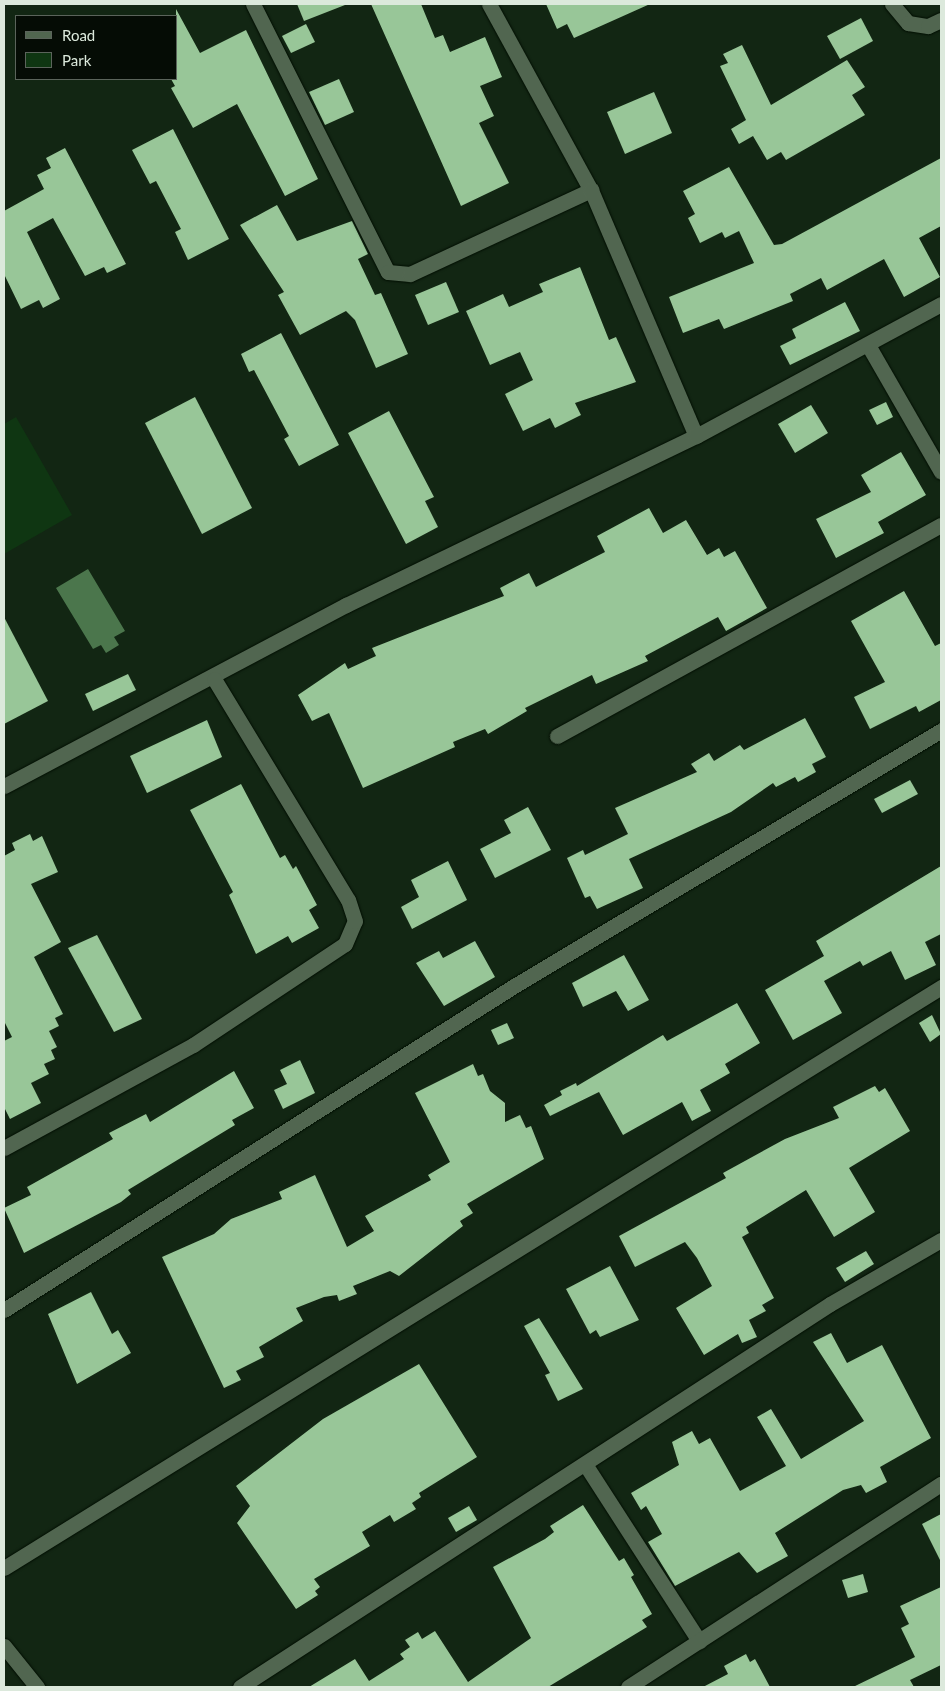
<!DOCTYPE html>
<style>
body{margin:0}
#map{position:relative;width:945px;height:1691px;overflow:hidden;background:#122613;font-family:Lato,sans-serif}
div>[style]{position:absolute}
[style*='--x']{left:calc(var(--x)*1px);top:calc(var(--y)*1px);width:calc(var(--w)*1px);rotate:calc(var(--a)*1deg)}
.green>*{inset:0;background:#0f3612}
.water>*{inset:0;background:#4b764c}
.building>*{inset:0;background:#98c698}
.roads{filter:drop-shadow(0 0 1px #010e01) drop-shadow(0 0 1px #010e01)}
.street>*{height:15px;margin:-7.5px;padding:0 7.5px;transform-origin:7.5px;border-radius:7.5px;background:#516650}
.secondary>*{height:15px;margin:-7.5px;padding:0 7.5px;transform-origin:7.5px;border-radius:7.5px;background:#516650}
span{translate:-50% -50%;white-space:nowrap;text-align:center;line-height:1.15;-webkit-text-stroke:5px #050c05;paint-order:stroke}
.frame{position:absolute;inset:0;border:5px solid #dce9dc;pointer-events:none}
.legend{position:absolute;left:15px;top:15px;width:162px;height:65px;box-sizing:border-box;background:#050c05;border:1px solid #5b645b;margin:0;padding:6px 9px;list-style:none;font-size:15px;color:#dce9dc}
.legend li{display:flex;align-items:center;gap:10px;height:25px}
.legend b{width:25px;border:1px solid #5b645b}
</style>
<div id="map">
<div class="green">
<i style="clip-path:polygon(16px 417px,72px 515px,4px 554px,4px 424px)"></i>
</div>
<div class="water">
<i style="clip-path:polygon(88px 569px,125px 631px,114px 637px,119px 645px,106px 653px,101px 645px,93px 649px,56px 588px)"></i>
</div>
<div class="building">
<i style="clip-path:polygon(297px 4px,345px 4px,345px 5px,304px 21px)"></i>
<i style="clip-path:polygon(371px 4px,421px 4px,435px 38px,443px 35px,450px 52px,485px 37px,502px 77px,480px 86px,494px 116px,479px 123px,509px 183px,461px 206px)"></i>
<i style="clip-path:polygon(546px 4px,650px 4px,574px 38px,567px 24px,557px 29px)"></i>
<i style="clip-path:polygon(176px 9px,200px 53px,246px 30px,318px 179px,285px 196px,237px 104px,193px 128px,171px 88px,175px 86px,171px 79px,176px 79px)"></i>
<i style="clip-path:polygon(861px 18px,873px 41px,840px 59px,827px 36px)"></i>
<i style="clip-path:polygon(306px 24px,315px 42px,291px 53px,282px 36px)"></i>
<i style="clip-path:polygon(742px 45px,771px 105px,847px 60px,865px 87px,852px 95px,865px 115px,786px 160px,781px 152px,767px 160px,753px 136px,739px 144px,731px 129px,746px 120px,720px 66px,728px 63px,723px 54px)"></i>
<i style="clip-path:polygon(339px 79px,354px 112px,325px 125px,309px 92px)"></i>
<i style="clip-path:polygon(654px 92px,672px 133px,625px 154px,607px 112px)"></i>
<i style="clip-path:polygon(173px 129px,229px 239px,188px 260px,175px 232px,181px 229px,156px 181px,150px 184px,132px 150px)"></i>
<i style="clip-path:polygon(65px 148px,126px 264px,107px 273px,104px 267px,85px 276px,53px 218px,27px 232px,60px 299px,43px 308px,39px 300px,21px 309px,4px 274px,4px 211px,44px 189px,37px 175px,51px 168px,46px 158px)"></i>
<i style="clip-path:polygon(941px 158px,941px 226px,919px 238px,940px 277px,904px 297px,884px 259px,827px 290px,821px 278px,790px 294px,793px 301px,724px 329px,719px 319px,683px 333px,669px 297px,754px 263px,739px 231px,725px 238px,722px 232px,700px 243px,688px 218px,695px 214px,683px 191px,729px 167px,774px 245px,782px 244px)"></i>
<i style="clip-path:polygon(277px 205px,297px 241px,352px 221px,368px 254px,358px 259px,375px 295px,381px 293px,408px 354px,376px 368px,355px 320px,346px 311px,300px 335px,278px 295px,284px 292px,240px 225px)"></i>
<i style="clip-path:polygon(580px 267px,609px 340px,616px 337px,636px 382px,575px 403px,581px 415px,555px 428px,550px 418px,523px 431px,505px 394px,533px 380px,520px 352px,490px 365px,466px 311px,503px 294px,509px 307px,543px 292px,539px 284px)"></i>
<i style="clip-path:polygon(446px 282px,459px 312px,428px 325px,415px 295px)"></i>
<i style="clip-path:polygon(845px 302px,860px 331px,790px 365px,780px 346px,796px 338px,792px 329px)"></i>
<i style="clip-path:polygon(281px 333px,339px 445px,299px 466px,284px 439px,289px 436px,254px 370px,249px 372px,241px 354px)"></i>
<i style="clip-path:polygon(195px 397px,252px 508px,202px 534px,145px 423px)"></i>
<i style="clip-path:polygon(886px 402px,893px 417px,877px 425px,869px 410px)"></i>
<i style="clip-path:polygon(811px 405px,828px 433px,795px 453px,778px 424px)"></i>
<i style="clip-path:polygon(389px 411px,434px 497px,425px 501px,438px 527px,406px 544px,348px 433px)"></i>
<i style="clip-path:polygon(901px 452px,926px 495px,878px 522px,884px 533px,836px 558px,816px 519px,871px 492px,861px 475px)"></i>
<i style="clip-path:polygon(649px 508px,663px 533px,686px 520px,707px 555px,719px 548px,724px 557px,735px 551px,767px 608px,726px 631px,718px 617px,645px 656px,648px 661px,596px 684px,592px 675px,525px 708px,527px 711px,488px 734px,485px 729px,453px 742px,455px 747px,363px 788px,329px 713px,312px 721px,298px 695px,345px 663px,348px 669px,376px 656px,372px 648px,504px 596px,500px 588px,529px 573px,536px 587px,605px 552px,597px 536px)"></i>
<i style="clip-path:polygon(904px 591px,935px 646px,941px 643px,941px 700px,919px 712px,916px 706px,870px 729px,854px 697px,885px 682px,851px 621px)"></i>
<i style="clip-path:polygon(4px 617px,48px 701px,4px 724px)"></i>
<i style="clip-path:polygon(128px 674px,136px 690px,93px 711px,85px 694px)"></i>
<i style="clip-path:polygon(805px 718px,826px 757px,812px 764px,816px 772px,798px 782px,795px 777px,776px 787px,773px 783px,731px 812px,629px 859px,643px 888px,597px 909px,590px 896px,585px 898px,567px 858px,583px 850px,585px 855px,628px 834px,615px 808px,697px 772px,691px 764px,709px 753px,714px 761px,740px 745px,744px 750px)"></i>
<i style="clip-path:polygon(207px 720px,222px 757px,147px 793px,130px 756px)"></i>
<i style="clip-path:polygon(910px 780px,918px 794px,882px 813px,874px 799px)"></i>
<i style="clip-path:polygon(241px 784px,280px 858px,285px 855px,293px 869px,296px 866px,317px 905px,309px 910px,319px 928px,292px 943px,288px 936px,256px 954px,229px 895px,233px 892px,190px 810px)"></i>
<i style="clip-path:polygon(528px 807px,551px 850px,495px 878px,480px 849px,511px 833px,504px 820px)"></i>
<i style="clip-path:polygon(30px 834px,33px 841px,42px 836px,58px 872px,31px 884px,61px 942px,34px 957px,63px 1014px,55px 1018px,59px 1026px,49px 1031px,57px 1047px,51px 1050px,55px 1059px,44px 1064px,49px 1074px,31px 1083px,41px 1103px,10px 1119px,4px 1107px,4px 1041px,12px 1037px,4px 1021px,4px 856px,15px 850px,12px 843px)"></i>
<i style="clip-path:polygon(448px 861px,467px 900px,412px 929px,401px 907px,419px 897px,411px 880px)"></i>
<i style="clip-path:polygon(941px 866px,941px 934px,925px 942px,936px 965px,905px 980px,891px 951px,863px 966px,860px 961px,824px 981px,842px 1013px,793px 1040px,765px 990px,824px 956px,816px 941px)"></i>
<i style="clip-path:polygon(97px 935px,142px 1019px,114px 1032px,68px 948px)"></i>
<i style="clip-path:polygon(475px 941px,495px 977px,444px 1006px,416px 963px,439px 951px,443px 958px)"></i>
<i style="clip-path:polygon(624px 955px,649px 1000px,628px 1011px,616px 991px,583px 1007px,572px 983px)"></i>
<i style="clip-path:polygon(737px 1003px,760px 1043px,725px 1064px,730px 1073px,700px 1090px,711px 1111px,692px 1121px,682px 1102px,623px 1135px,599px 1092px,550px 1116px,544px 1105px,562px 1095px,560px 1091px,576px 1083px,577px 1086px,663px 1035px,667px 1041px)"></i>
<i style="clip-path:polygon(932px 1015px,941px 1034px,930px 1042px,919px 1023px)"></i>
<i style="clip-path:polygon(507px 1023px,514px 1038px,498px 1045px,491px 1030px)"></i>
<i style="clip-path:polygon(300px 1060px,315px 1093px,283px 1109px,274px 1090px,287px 1084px,280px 1070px)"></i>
<i style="clip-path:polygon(473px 1064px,478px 1076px,483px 1074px,490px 1091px,505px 1103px,505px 1122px,520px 1115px,526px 1128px,531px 1126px,544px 1159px,467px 1204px,473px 1213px,460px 1221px,463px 1226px,399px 1276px,390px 1271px,353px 1286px,357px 1294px,339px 1301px,337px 1295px,324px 1297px,296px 1308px,303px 1321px,259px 1347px,264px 1357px,236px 1371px,241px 1380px,224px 1388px,162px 1257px,214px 1234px,231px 1219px,282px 1199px,279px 1192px,315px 1175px,347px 1247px,374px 1231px,365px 1216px,431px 1180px,428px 1175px,450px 1162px,415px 1093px)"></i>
<i style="clip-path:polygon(234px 1071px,254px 1108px,232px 1120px,235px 1125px,128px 1190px,131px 1194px,121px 1202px,24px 1253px,4px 1208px,31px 1195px,27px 1187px,113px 1139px,109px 1133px,146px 1114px,150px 1122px)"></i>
<i style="clip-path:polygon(875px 1086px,879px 1092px,885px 1088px,910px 1131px,849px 1168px,875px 1212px,834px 1237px,806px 1190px,746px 1227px,749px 1233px,742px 1237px,774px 1298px,762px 1305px,766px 1311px,749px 1320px,757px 1337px,742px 1343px,738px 1334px,704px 1355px,676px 1308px,712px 1286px,697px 1258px,685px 1242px,635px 1267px,619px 1236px,726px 1178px,723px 1173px,785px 1139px,839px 1118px,833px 1107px)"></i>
<i style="clip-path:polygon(866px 1251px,874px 1264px,845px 1282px,836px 1268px)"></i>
<i style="clip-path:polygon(610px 1266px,639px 1320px,600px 1337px,596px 1330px,590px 1334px,566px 1289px)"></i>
<i style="clip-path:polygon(91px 1292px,112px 1334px,118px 1330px,131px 1353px,77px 1384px,48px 1314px)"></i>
<i style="clip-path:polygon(539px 1318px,583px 1389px,558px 1401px,545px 1375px,550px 1373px,524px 1326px)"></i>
<i style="clip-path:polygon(831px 1333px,847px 1363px,882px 1345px,931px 1438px,880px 1467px,887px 1482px,866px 1493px,861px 1485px,843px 1490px,775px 1533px,788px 1556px,757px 1573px,739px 1552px,675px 1586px,648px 1542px,662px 1534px,646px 1506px,641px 1510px,631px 1493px,679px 1465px,672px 1442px,692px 1431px,699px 1444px,710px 1438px,740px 1491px,786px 1466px,757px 1417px,771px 1409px,801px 1459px,864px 1421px,813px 1342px)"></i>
<i style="clip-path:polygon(419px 1364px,477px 1457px,419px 1493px,421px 1497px,412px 1503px,416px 1509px,394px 1522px,390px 1515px,362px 1532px,370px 1546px,314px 1579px,320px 1587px,315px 1591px,318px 1595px,296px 1609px,237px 1523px,250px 1506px,236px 1486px,323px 1419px)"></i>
<i style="clip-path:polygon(583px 1505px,619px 1561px,624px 1558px,634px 1575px,631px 1577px,652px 1614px,642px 1620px,647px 1627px,548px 1687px,309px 1687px,355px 1659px,369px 1681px,404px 1659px,400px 1654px,410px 1647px,405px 1640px,418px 1632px,422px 1639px,435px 1631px,468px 1682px,531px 1638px,493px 1567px,545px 1539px,554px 1532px,550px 1526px)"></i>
<i style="clip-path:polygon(469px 1506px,477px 1520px,456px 1532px,448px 1518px)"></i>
<i style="clip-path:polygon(941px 1514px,941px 1562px,922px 1524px)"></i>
<i style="clip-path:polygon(863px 1574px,868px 1592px,848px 1598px,842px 1580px)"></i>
<i style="clip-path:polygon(941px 1587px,941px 1665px,910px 1680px,914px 1687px,853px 1687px,915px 1657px,901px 1628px,909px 1624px,900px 1606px)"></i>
<i style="clip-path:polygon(746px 1654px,750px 1662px,755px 1659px,770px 1687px,703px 1687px,728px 1674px,724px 1666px)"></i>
</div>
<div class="roads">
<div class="street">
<i style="--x:253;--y:4;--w:300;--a:63.3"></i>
<i style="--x:388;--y:272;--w:22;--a:5"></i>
<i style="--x:410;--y:274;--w:200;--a:-24.9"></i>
<i style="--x:489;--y:4;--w:212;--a:61.3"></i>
<i style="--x:591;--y:190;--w:267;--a:66.9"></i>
<i style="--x:892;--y:4;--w:25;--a:50"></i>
<i style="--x:908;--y:23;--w:20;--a:9"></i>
<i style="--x:928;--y:26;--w:14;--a:-25"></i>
<i style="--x:868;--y:345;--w:146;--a:60.1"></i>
<i style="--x:557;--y:736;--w:438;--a:-28.8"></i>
<i style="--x:4;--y:786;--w:387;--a:-27.9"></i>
<i style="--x:346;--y:605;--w:389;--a:-25.8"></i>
<i style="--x:696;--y:436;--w:278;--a:-28.3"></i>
<i style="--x:4;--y:1148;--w:215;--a:-28.6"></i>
<i style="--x:193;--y:1045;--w:182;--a:-33.6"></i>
<i style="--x:345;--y:944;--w:25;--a:-67"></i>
<i style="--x:355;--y:921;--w:22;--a:-108"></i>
<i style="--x:348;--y:900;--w:258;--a:-121.2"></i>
<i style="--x:4;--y:1310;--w:604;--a:-32.43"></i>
<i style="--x:514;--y:986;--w:498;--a:-30.9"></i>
<i style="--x:585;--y:1464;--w:211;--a:57.2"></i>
<i style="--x:4;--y:1568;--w:1103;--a:-31.8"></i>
<i style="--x:240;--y:1687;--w:703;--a:-32.99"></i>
<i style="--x:830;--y:1304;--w:128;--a:-30"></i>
<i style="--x:628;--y:1687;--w:373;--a:-33"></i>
</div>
<div class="secondary">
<i style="--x:4;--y:1646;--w:53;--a:51.2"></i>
</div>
</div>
<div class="frame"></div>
<ul class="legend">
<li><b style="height:6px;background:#516650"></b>Road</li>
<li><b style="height:14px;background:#0f3612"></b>Park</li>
</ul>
</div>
